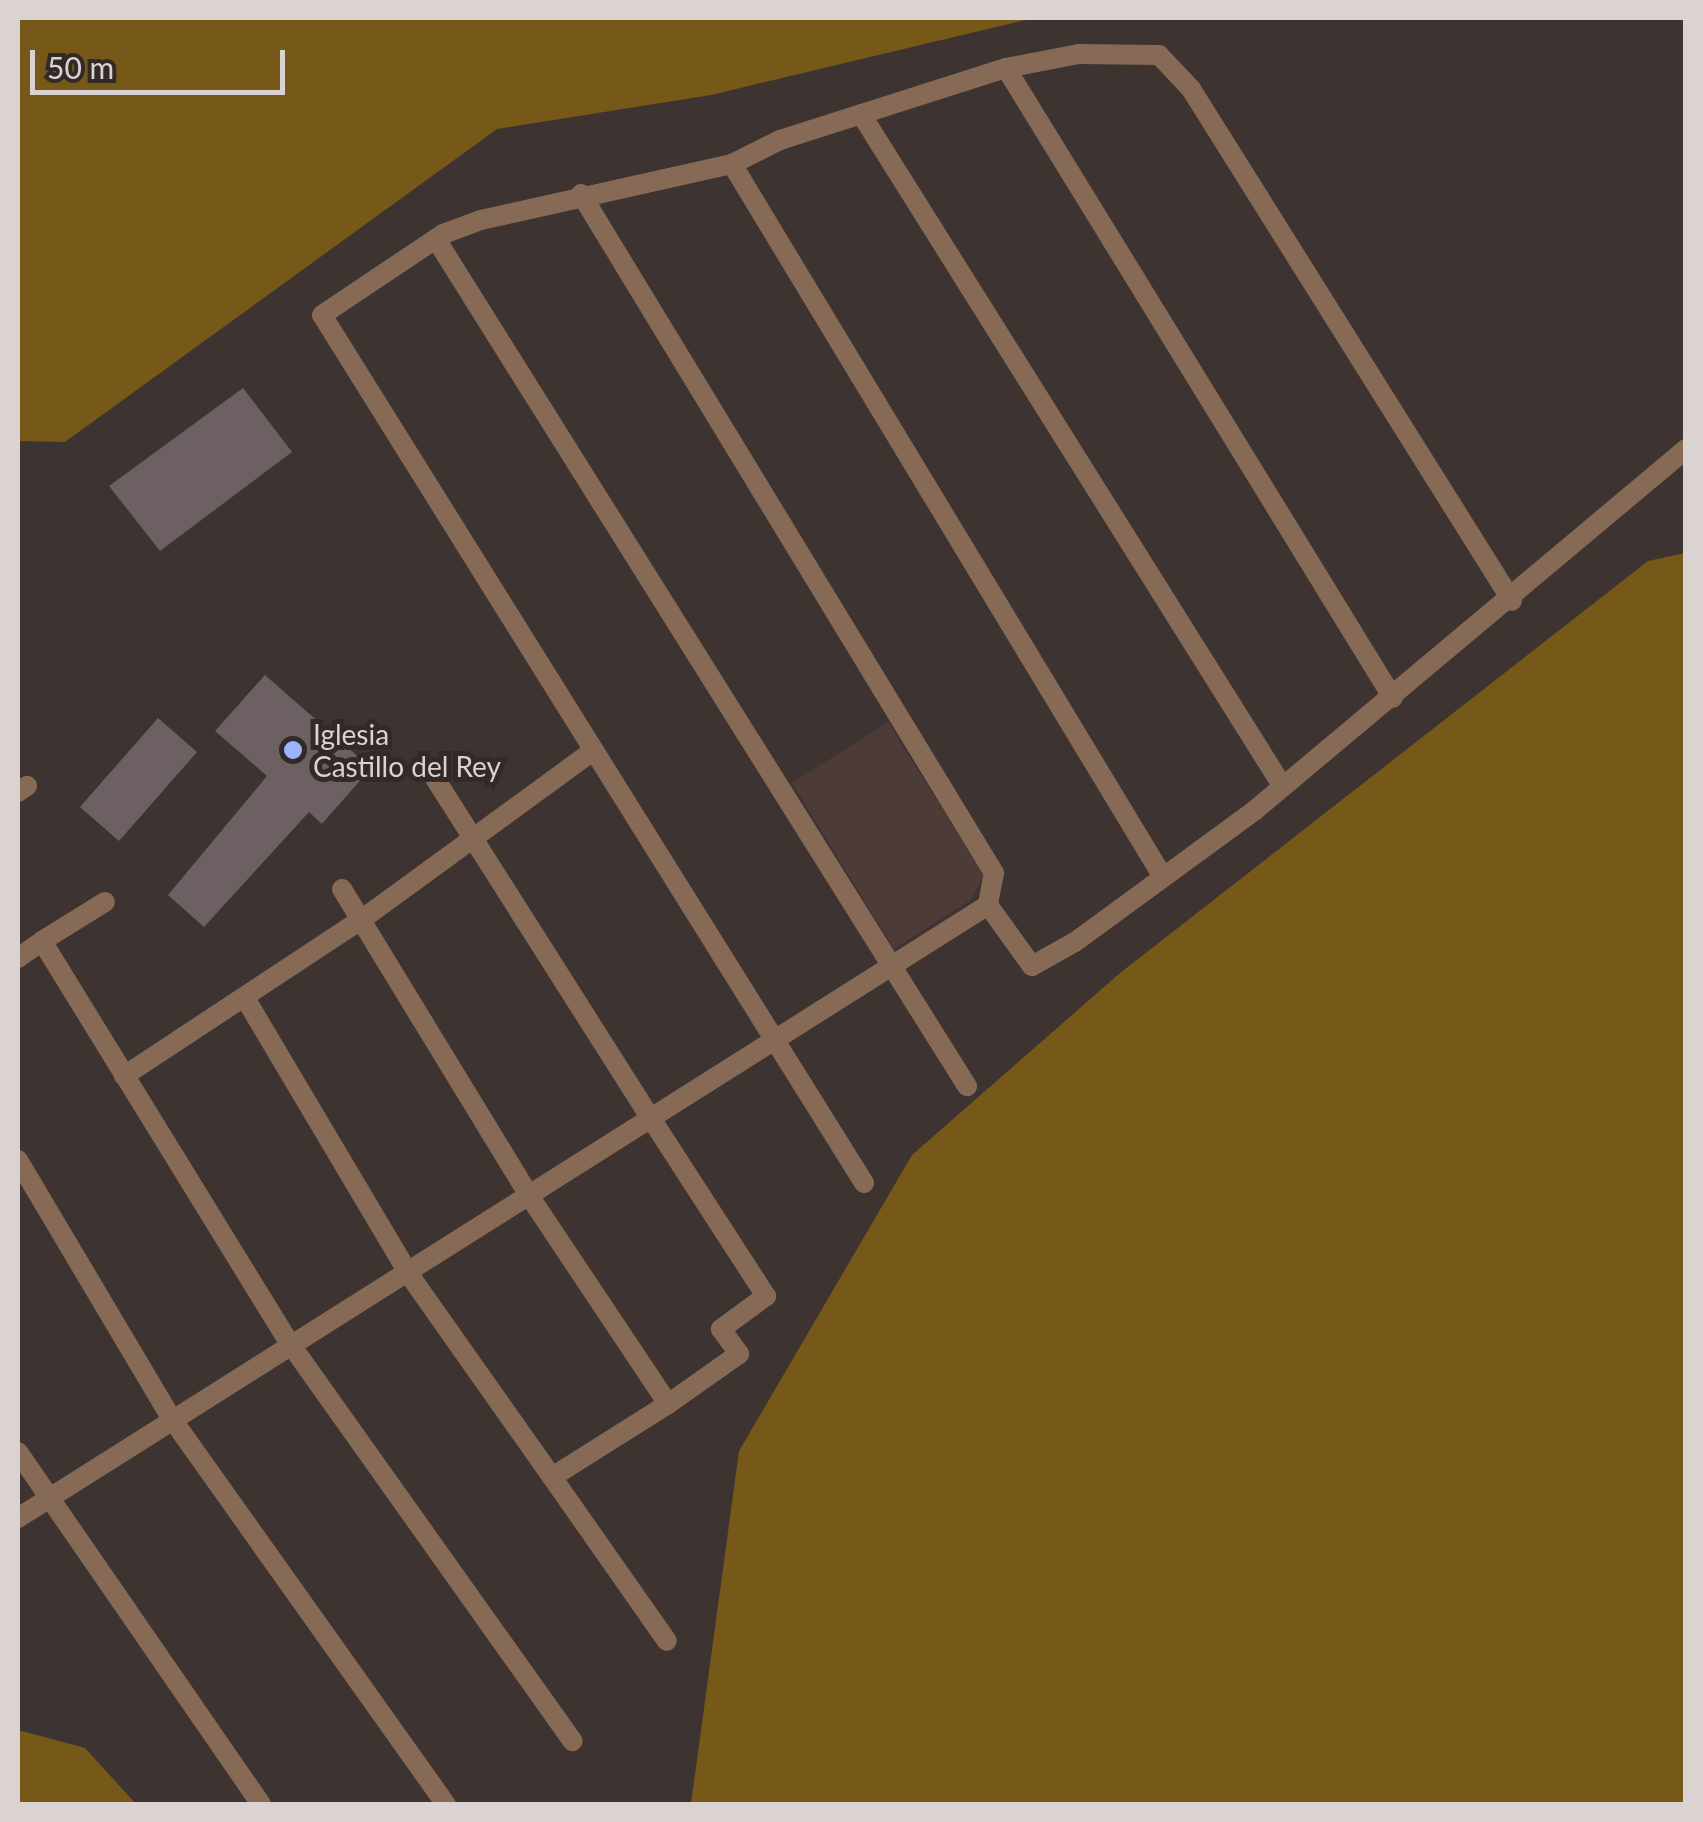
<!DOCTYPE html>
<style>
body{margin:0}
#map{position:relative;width:1703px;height:1822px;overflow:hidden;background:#3d3331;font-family:Lato,sans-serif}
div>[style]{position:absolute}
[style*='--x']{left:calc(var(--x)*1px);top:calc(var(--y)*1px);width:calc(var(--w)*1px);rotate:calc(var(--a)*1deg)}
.built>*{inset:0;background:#4c3b37}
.green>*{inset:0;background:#765919}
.building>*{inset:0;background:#6c6062}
.pedestrian>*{height:20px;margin:-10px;padding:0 10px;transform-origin:10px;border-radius:10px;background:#866a55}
.minor>*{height:20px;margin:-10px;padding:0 10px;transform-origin:10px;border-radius:10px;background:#866a55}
.dots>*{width:28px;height:28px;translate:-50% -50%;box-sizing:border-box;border:5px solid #332927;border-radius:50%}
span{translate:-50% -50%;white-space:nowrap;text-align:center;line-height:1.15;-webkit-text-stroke:10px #332927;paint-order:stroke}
.poi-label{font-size:28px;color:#dad3d2}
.left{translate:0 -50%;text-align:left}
.frame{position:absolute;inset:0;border:20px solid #dad3d2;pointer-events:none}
.scale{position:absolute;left:30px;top:50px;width:255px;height:45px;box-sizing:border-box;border:5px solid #dad3d2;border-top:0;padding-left:12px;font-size:30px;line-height:35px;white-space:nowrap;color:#dad3d2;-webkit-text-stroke:8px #332927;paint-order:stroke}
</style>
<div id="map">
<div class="built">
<i style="clip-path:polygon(888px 722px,984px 876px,971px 900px,894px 949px,792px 783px)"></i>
</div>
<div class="green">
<i style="clip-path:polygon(18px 18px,1034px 18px,711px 95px,497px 129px,65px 442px,18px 441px)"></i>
<i style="clip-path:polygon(1685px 553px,1685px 1804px,691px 1804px,739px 1451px,912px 1155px,1120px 973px,1648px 561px)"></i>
<i style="clip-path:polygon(18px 1730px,85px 1748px,136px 1804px,18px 1804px)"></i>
</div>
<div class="building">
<i style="clip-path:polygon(243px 388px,292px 452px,160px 551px,109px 486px)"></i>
<i style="clip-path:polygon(265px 675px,371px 768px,322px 824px,309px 812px,204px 927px,168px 895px,267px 776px,215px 731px)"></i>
<i style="clip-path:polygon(158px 718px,197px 752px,119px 841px,80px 807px)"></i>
</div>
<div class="pedestrian">
<i style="--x:18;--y:792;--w:11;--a:-34"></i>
<i style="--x:42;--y:941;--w:74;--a:-31.8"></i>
<i style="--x:18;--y:958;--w:29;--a:-35"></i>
<i style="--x:42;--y:941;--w:475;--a:58.4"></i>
<i style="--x:291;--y:1345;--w:486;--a:54.6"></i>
<i style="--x:124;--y:1076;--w:284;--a:-33.4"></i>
<i style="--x:361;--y:920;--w:288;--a:-36.1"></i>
<i style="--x:652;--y:1120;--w:210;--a:57.1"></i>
<i style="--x:766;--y:1296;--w:56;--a:143.7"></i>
<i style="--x:721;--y:1329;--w:31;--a:54"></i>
<i style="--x:739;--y:1354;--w:87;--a:144.8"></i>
<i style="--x:530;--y:1197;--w:249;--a:56.3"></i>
<i style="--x:668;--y:1404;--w:137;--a:147.8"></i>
<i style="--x:552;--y:1477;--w:200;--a:55"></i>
<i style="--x:408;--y:1273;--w:250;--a:54.8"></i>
<i style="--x:172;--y:1419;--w:473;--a:54.6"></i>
<i style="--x:18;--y:1452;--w:428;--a:55.4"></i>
</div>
<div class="minor">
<i style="--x:1006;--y:68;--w:739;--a:58.44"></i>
<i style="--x:861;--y:114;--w:794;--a:57.91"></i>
<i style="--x:732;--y:164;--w:833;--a:58.85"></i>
<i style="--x:581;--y:194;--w:795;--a:58.69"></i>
<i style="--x:994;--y:873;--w:33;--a:101"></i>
<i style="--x:436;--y:239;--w:1000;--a:57.92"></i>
<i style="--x:429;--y:769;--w:416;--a:57.6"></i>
<i style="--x:342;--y:889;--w:361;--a:58.6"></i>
<i style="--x:245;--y:998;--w:320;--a:59.3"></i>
<i style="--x:18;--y:1160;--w:301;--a:59.3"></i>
<i style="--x:864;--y:1183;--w:1023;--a:-121.98"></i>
<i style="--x:322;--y:315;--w:146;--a:-33.8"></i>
<i style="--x:443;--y:234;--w:40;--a:-20.2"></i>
<i style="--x:481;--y:220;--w:257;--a:-12.6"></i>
<i style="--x:732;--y:164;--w:54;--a:-26.6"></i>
<i style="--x:780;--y:140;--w:237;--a:-17.7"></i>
<i style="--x:1006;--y:68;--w:74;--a:-10.9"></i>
<i style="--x:1079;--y:54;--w:80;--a:0.7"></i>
<i style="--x:1159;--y:55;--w:47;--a:46.7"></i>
<i style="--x:1191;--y:89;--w:604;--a:57.91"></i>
<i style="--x:18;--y:1518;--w:1147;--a:-32.29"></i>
<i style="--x:988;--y:905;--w:75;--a:54.2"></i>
<i style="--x:1032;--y:966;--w:49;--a:-29.2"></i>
<i style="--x:1075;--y:942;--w:222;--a:-36.2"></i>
<i style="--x:1254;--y:811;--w:564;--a:-39.96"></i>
</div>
<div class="dots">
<i style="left:293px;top:750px;background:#9cb4fd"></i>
</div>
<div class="poi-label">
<span class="left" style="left:313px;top:750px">Iglesia<br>Castillo del Rey</span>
</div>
<div class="frame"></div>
<div class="scale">50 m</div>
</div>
